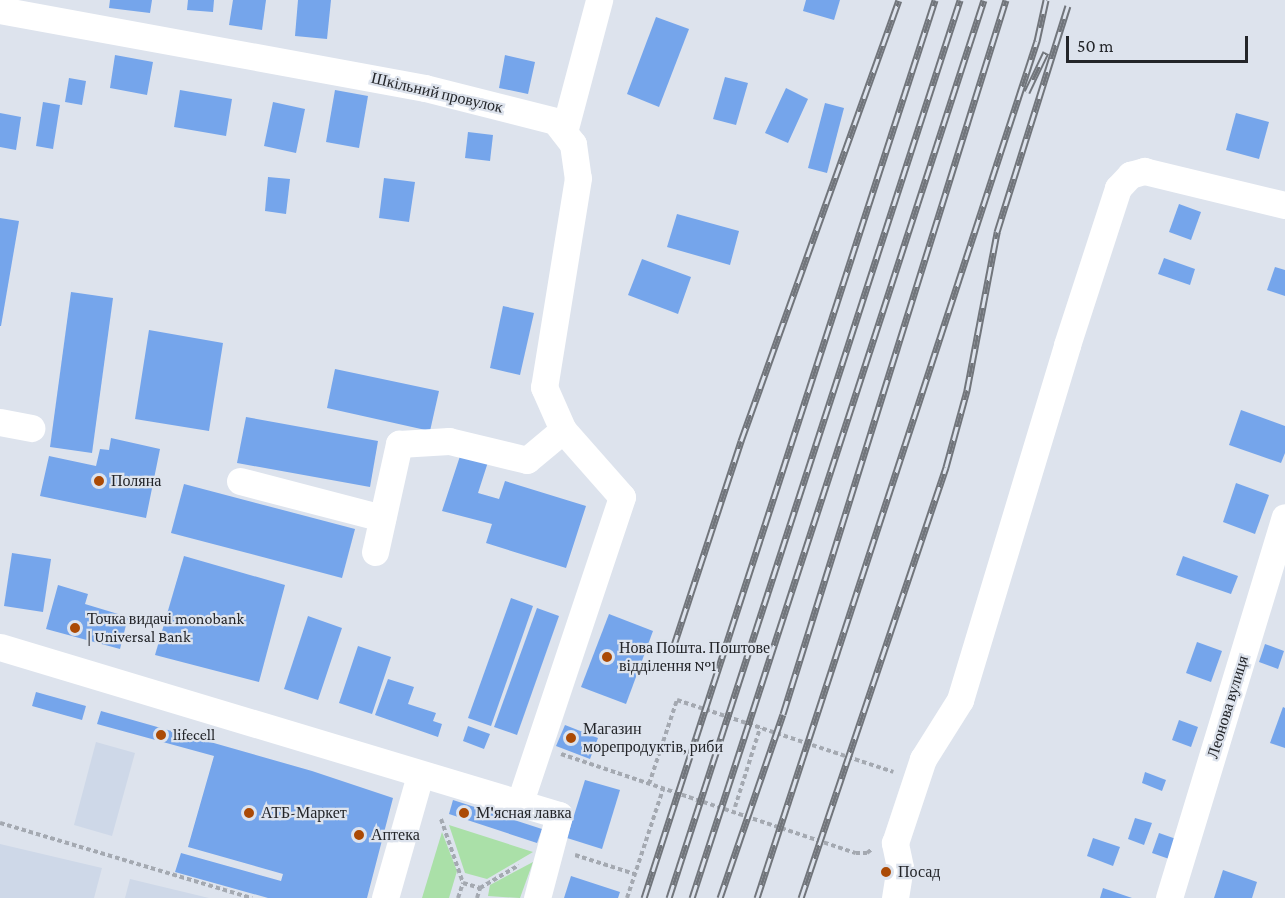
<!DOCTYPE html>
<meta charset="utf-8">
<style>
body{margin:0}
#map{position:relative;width:1285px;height:898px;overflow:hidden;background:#dde3ed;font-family:"Crimson Pro",serif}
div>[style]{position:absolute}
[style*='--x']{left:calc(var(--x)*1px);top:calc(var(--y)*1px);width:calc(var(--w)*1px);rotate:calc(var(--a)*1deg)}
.built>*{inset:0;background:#ced8e8}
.green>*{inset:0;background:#aae0a8}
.building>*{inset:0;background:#75a5eb}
.path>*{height:4px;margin-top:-2px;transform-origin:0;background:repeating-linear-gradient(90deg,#a4a9b1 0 4.5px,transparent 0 7.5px)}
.minor>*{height:27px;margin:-13.5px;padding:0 13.5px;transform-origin:13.5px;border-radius:13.5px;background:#fff}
.rail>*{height:7px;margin-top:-3.5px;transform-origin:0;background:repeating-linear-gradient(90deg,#dde3ed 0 14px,#71757b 0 28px);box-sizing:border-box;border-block:2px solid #71757b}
.dots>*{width:16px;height:16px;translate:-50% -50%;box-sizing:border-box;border:3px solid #dde3ed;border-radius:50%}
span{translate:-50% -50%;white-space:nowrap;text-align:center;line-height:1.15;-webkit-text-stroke:4.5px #dde3ed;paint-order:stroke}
.street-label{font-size:16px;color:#232529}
.poi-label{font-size:16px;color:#232529}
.left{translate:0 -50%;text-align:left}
.scale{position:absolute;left:1066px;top:36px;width:182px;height:27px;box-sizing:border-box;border:3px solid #232529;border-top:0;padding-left:8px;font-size:18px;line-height:21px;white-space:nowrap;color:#232529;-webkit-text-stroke:4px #dde3ed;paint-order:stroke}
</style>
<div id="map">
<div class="built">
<i style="clip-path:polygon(96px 742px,135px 753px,112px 836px,74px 825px)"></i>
<i style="clip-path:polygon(0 844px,102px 868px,94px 898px,0 898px)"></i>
<i style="clip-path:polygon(130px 879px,209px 898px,125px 898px)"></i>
</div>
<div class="green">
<i style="clip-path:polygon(449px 825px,533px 852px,487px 879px,465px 873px)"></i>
<i style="clip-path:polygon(442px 832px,457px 871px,449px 898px,422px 898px)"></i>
<i style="clip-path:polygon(533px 862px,520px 898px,488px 896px,490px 885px)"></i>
</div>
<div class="building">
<i style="clip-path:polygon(110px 0,152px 0,150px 13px,109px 8px)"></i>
<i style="clip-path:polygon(188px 0,214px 0,213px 12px,187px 10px)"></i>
<i style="clip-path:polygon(233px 0,266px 0,262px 30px,229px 25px)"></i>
<i style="clip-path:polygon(298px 0,331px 0,327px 39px,295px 36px)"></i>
<i style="clip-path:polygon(806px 0,840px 0,834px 20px,803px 11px)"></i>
<i style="clip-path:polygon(656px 17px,689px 29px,659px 107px,627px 94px)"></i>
<i style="clip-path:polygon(115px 55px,153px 62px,147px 95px,110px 88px)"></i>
<i style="clip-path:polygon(505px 55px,535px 62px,528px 94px,499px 88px)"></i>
<i style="clip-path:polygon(725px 77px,748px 83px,736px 125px,713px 119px)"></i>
<i style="clip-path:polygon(69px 78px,86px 81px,82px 105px,65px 102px)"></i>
<i style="clip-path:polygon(786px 88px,808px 99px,788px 143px,765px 133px)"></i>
<i style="clip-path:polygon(180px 90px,232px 99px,226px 136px,174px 127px)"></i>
<i style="clip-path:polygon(335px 90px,368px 96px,359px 148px,326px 142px)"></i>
<i style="clip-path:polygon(43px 102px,60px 105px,53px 149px,36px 146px)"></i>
<i style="clip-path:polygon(273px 102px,305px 109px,296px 153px,264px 146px)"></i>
<i style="clip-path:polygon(825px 103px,844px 108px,827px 173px,808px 168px)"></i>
<i style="clip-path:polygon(0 113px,21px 117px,16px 150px,0 147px)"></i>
<i style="clip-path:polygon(1236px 113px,1269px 122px,1259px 159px,1226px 150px)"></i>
<i style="clip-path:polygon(468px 132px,493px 135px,490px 161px,465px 158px)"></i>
<i style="clip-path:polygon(268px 177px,290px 179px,286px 214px,265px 211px)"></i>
<i style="clip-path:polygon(384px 178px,415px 182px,409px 222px,379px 218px)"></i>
<i style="clip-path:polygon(1179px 204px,1201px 212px,1191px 240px,1169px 232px)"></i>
<i style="clip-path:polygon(677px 214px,739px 231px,730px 265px,667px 247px)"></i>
<i style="clip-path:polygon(0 218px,19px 221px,1px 326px,0 326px)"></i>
<i style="clip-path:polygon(1164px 258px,1195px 269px,1190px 285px,1158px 274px)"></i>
<i style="clip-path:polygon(642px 259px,691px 277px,678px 314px,628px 295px)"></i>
<i style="clip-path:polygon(1275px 267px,1285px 270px,1285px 296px,1267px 290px)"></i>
<i style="clip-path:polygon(71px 292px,113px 298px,92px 453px,50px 447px)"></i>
<i style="clip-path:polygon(503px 306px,534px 313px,520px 375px,490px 368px)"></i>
<i style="clip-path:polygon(149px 330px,223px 343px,209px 431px,135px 419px)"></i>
<i style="clip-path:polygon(335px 369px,439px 391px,430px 431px,327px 408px)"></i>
<i style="clip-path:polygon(1241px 410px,1285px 426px,1285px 453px,1281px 463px,1229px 445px)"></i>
<i style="clip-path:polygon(246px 417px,378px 441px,370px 487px,237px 463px)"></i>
<i style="clip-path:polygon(111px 438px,160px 449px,146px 518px,40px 496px,49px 456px,96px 466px,100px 449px,109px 450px)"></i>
<i style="clip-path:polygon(461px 453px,488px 462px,478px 493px,499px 499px,505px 481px,586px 506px,566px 568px,486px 543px,492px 524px,442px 511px)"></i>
<i style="clip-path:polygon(1236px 483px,1269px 495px,1255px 534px,1223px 522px)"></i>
<i style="clip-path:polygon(184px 484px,355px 529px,342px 578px,171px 533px)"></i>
<i style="clip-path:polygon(12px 553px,51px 559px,43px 612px,4px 606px)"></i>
<i style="clip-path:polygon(184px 556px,285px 585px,259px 682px,155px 655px)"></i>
<i style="clip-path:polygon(1183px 556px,1238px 576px,1231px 594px,1176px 575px)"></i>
<i style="clip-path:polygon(58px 585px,88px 594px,85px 604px,128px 617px,120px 649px,46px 629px)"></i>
<i style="clip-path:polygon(511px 598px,533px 606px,491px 726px,468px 718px)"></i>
<i style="clip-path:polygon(537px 608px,559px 616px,517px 735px,494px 727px)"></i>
<i style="clip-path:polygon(609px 614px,653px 631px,626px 704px,581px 687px)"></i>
<i style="clip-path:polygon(308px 616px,342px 628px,318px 700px,284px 689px)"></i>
<i style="clip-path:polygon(1197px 642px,1222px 651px,1211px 682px,1186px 673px)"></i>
<i style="clip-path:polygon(1265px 644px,1284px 651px,1278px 669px,1259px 662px)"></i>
<i style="clip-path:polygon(358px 646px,391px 657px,372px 714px,339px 703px)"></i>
<i style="clip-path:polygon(388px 679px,414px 687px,408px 704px,436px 713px,433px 721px,442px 724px,438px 737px,375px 715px)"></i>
<i style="clip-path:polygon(36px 692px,86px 706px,82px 720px,32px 706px)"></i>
<i style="clip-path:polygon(1283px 707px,1285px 708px,1285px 748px,1270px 743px)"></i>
<i style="clip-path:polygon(101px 711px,312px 771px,393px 798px,367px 898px,268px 898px,175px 872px,181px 853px,281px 881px,283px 874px,188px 847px,214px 756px,97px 724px)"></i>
<i style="clip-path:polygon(1179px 720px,1198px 727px,1191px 747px,1172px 740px)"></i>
<i style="clip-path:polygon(565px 725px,598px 738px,590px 759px,556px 746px)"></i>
<i style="clip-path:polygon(468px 726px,490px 734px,484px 749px,463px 741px)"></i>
<i style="clip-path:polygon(1145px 772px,1166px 780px,1162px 791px,1142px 783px)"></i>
<i style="clip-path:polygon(585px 780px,620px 790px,602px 849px,567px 838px)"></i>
<i style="clip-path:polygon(453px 800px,542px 829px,537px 843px,449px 814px)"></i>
<i style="clip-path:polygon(1135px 818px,1152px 823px,1144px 845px,1128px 839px)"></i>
<i style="clip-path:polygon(1159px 833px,1179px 840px,1172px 860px,1152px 853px)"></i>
<i style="clip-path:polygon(1093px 838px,1120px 847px,1113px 866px,1087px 856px)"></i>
<i style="clip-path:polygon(1223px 870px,1257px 882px,1252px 898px,1214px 898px)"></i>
<i style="clip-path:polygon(571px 876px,620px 892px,618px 898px,564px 898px)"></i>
<i style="clip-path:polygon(1103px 888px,1132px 898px,1100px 898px)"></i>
</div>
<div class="path">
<i style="--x:561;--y:754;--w:311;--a:18.6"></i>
<i style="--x:856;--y:853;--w:11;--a:0"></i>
<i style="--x:867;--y:853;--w:6;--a:-39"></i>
<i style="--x:649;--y:784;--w:89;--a:-71.6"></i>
<i style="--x:677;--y:700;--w:228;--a:18.4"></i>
<i style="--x:735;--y:807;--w:83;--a:-72.4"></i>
<i style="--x:441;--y:819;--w:68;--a:71"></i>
<i style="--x:0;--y:823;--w:263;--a:16.6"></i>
<i style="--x:575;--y:855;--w:63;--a:17.6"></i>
<i style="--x:458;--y:898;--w:16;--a:-72"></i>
<i style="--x:463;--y:883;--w:18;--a:16"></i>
<i style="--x:477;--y:898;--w:10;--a:-73"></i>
<i style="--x:480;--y:888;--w:45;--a:-30.5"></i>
<i style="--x:627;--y:898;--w:115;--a:-71.7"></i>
</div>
<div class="minor">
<i style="--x:0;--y:10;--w:432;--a:10.4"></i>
<i style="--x:425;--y:88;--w:134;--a:14.2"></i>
<i style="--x:555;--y:121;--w:29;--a:52"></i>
<i style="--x:573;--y:144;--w:34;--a:82"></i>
<i style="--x:578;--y:178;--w:212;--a:99.2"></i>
<i style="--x:544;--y:387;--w:47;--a:66.2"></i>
<i style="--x:563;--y:430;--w:89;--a:48.6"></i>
<i style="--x:622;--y:497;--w:324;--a:108.5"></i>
<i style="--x:564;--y:132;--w:137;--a:-75.1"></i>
<i style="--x:0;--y:422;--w:32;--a:11"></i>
<i style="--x:240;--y:481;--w:147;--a:14.6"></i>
<i style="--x:375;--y:552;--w:111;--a:-77.5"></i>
<i style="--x:399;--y:444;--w:50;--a:-3.4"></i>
<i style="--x:449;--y:441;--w:80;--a:13.7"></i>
<i style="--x:527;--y:460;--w:47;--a:-39.8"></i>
<i style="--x:0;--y:647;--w:584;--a:16.73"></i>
<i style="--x:559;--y:815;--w:86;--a:104.8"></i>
<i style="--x:385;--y:898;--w:128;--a:-74.1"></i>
<i style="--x:895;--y:898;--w:31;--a:-81"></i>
<i style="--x:900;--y:867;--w:25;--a:-102"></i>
<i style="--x:895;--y:843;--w:89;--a:-71.6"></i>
<i style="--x:923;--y:759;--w:70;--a:-57.9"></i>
<i style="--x:960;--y:700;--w:371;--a:-73.2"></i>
<i style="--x:1067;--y:345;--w:165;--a:-72"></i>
<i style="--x:1118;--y:188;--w:18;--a:-47"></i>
<i style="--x:1130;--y:175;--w:15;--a:-16"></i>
<i style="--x:1144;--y:171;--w:145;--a:13.6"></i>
<i style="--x:1169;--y:898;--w:398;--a:-73.1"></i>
</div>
<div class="rail">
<i style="--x:1027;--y:92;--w:44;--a:-64.6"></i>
<i style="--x:673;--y:648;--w:218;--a:-71.8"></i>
<i style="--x:741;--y:441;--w:468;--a:-70.3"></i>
<i style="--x:644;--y:898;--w:944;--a:-72.04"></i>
<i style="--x:669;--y:898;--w:944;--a:-72.04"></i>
<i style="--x:692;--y:898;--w:944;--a:-71.99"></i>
<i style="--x:720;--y:898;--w:194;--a:-71.1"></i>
<i style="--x:783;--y:714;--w:748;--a:-72.66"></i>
<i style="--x:757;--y:898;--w:902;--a:-71.91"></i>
<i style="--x:1037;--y:41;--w:42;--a:-77.6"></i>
<i style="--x:801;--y:898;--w:455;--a:-71.4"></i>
<i style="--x:946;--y:467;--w:80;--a:-74.7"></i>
<i style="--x:967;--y:390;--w:161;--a:-79.2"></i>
<i style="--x:997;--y:232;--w:237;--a:-72.6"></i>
</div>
<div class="dots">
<i style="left:99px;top:481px;background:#ab4a05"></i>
<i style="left:75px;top:628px;background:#ab4a05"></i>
<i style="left:607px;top:657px;background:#ab4a05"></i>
<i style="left:161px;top:735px;background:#ab4a05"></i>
<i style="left:571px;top:738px;background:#ab4a05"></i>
<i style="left:249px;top:813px;background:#ab4a05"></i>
<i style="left:464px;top:813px;background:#ab4a05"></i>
<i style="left:359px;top:835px;background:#ab4a05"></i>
<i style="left:886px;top:872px;background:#ab4a05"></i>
</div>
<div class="street-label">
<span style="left:437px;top:93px;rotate:13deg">Шкільний провулок</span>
<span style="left:1228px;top:707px;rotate:-73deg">Леонова вулиця</span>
</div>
<div class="poi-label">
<span class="left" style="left:111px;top:481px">Поляна</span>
<span class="left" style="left:87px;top:628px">Точка видачі monobank<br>| Universal Bank</span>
<span class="left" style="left:619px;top:657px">Нова Пошта. Поштове<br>відділення №1</span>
<span class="left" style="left:583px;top:738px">Магазин<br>морепродуктів, риби</span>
<span class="left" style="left:173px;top:735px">lifecell</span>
<span class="left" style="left:261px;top:813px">АТБ-Маркет</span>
<span class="left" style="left:476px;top:813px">М'ясная лавка</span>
<span class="left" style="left:371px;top:835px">Аптека</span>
<span class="left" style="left:898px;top:872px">Посад</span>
</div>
<div class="scale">50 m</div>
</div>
